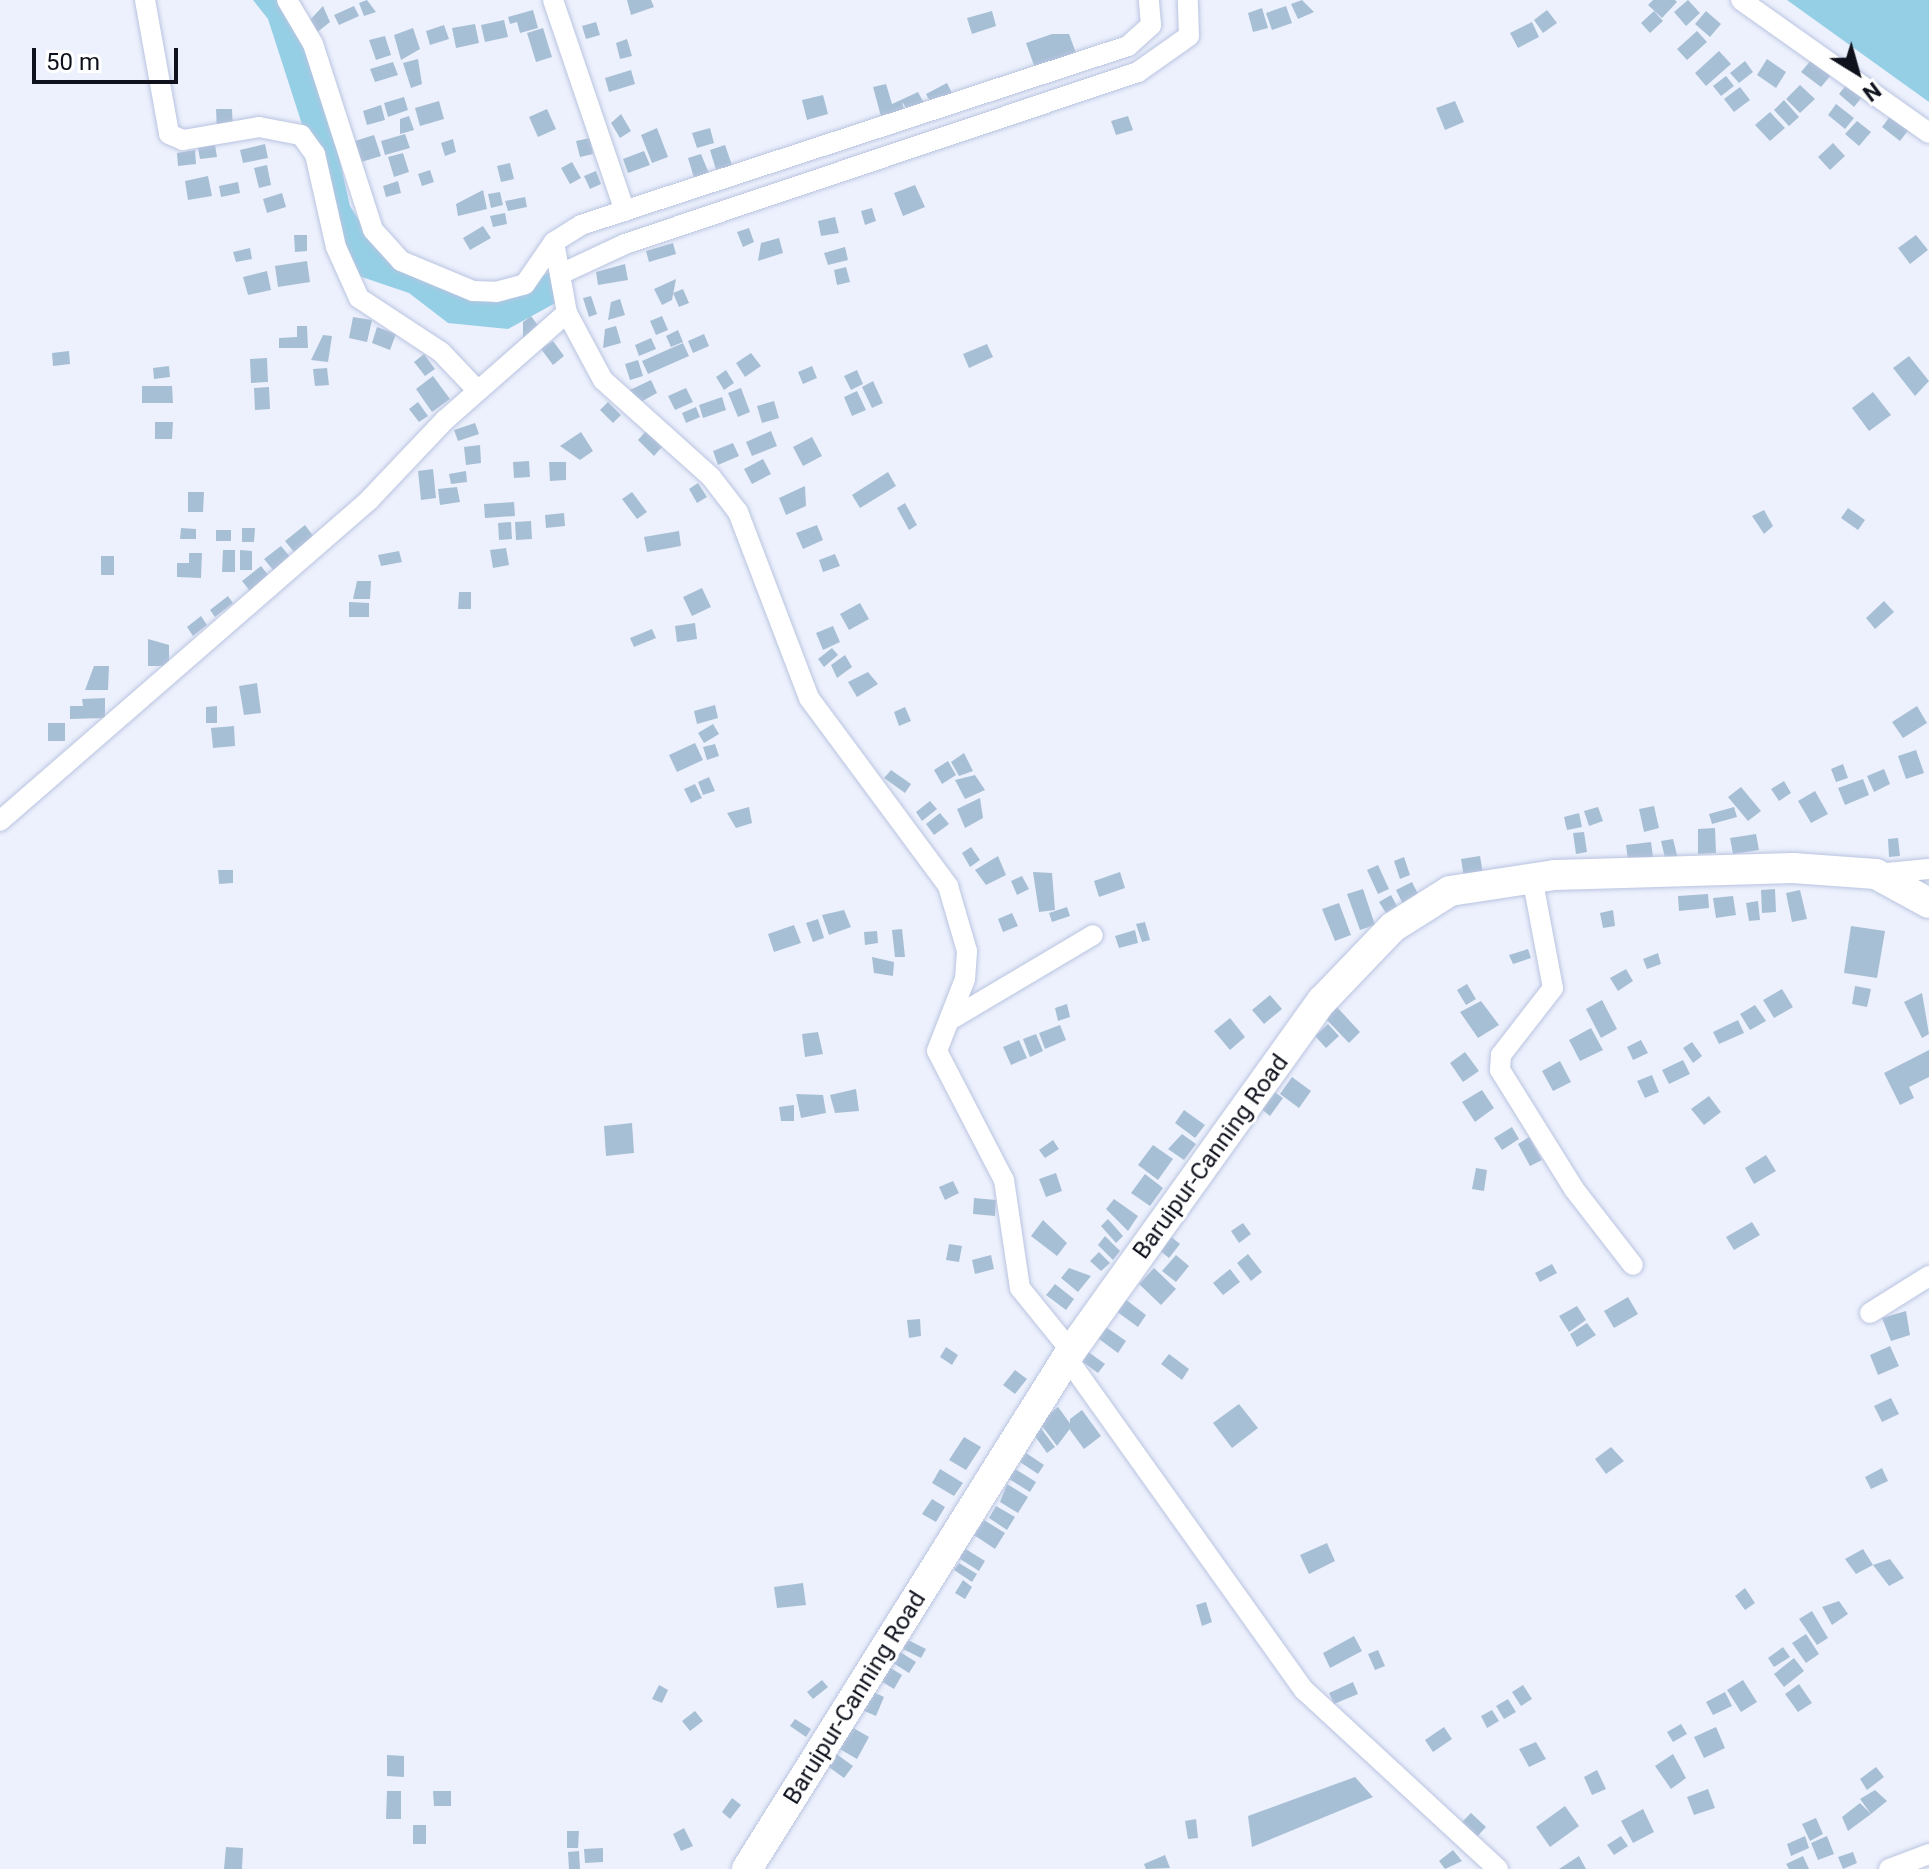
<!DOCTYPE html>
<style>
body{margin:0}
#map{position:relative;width:1929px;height:1869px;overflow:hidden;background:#edf1fd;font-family:Roboto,sans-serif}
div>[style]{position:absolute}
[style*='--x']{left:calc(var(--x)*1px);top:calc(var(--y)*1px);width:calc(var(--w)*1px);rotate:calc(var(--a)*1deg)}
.water>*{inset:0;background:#95cfe5}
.building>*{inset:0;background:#a7bfd5}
.roads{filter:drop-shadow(0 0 2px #b9c4e0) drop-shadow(0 0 2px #b9c4e0)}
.minor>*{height:20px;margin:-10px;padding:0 10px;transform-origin:10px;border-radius:10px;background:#fff}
.secondary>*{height:30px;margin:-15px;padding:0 15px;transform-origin:15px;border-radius:15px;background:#fff}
span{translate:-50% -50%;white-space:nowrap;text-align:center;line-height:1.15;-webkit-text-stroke:6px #fff;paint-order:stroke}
.street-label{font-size:24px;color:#0f121c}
.north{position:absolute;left:1817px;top:32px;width:80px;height:80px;-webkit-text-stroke:6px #fff;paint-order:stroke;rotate:143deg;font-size:22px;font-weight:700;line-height:32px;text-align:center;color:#0f121c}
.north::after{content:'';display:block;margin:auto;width:28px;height:36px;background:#0f121c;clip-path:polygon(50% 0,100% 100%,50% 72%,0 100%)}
.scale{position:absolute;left:32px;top:48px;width:146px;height:36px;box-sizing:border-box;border:4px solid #0f121c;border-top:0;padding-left:10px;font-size:24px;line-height:28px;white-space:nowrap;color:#0f121c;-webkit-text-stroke:6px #fff;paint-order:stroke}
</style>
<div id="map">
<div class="water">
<i style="clip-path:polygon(253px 0,281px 0,322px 82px,350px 206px,377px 249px,501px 296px,564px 265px,561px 300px,508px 329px,448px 323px,409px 293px,350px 273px,268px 19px)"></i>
<i style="clip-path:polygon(1787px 0,1929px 0,1929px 102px)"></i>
</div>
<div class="building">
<i style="clip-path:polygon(367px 0,376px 12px,364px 16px,359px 3px)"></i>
<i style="clip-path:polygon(627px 0,651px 0,654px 7px,631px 15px)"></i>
<i style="clip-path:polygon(1302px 0,1314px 12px,1298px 19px,1291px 4px)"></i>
<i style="clip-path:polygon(1653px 0,1675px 0,1677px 2px,1662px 18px,1648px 5px)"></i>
<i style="clip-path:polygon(1688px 0,1700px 13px,1686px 26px,1674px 12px)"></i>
<i style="clip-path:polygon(323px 6px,330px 22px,315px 34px,310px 20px)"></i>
<i style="clip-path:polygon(354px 6px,359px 16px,339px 25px,334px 15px)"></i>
<i style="clip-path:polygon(1286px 6px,1292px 23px,1272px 30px,1266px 13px)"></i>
<i style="clip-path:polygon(1262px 8px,1268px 28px,1253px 32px,1248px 13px)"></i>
<i style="clip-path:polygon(533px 10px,538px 28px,520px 33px,517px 22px,510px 24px,508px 17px)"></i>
<i style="clip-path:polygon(1547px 10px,1557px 23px,1543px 33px,1534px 20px)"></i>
<i style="clip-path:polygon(992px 11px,996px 26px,972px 34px,967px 18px)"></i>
<i style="clip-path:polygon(1654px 11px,1663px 21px,1650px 33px,1641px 23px)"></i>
<i style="clip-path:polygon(1706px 11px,1721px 24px,1710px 37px,1695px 24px)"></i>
<i style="clip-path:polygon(504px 20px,508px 37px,485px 42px,481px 25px)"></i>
<i style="clip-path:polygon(596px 22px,600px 35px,586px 39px,582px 26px)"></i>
<i style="clip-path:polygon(1532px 22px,1539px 37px,1518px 48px,1510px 33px)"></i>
<i style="clip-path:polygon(475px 24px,479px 43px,456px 48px,452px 28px)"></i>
<i style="clip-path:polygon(444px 25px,449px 39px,430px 45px,426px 31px)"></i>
<i style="clip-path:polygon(413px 28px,420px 49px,401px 60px,394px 35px)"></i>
<i style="clip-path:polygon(543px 28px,552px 57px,536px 62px,527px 33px)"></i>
<i style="clip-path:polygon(1697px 31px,1707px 42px,1687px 60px,1677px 49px)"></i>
<i style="clip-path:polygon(1052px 34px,1069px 34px,1076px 53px,1035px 68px,1026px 43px)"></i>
<i style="clip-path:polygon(385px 36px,391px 55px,376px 60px,369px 40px)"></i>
<i style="clip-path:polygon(627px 39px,632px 56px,620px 59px,616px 43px)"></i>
<i style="clip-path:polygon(1719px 51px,1731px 64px,1706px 86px,1695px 73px)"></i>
<i style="clip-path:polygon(418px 59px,422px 84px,411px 88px,403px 63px)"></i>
<i style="clip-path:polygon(1767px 59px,1786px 72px,1776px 88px,1757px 75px)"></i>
<i style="clip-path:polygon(1812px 59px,1831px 75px,1821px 87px,1801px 72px)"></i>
<i style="clip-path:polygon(1745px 61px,1753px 72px,1739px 83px,1730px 73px)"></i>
<i style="clip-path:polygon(393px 62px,398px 75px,375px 82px,370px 69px)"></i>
<i style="clip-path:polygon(631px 70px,635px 84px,609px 92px,605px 78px)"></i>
<i style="clip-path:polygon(1726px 76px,1734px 86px,1721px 96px,1713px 86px)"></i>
<i style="clip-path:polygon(1852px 78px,1867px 91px,1854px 107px,1839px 94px)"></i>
<i style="clip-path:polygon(947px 83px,953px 95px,932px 105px,926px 94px)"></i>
<i style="clip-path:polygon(886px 84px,892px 104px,918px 92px,925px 105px,910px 113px,902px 102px,905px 114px,882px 120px,873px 87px)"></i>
<i style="clip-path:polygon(1800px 85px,1815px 99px,1800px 113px,1786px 99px)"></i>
<i style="clip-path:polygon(1740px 87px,1750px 100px,1734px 112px,1724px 99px)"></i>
<i style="clip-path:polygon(823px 95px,828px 114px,807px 120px,802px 100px)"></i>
<i style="clip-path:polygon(404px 97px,408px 110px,388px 117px,384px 103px)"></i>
<i style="clip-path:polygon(1784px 100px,1799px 117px,1789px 126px,1774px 110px)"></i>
<i style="clip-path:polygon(439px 101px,444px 119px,420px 126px,415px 108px)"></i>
<i style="clip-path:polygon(1455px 101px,1464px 122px,1445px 130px,1436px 108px)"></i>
<i style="clip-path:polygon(1836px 104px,1854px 118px,1845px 129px,1828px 115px)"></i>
<i style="clip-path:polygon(381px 105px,385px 120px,367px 125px,363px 111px)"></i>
<i style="clip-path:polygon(216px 109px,232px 109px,233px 129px,217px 130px)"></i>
<i style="clip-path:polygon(547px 109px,556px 129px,538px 137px,529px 117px)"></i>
<i style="clip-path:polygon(1770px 112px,1785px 128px,1770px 141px,1755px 125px)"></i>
<i style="clip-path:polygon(621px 114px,631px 131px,620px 138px,611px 123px)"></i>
<i style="clip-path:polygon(1892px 114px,1910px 128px,1900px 141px,1882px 127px)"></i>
<i style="clip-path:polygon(409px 116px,414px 130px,400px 134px,400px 119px)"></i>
<i style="clip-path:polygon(1128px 116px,1133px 130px,1116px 135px,1111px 121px)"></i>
<i style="clip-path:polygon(1857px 121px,1871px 132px,1859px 146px,1845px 134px)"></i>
<i style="clip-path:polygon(657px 128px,668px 157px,652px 163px,641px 135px)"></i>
<i style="clip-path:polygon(710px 128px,714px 143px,697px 148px,692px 133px)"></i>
<i style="clip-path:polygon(405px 134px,410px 148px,385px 155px,381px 141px)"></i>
<i style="clip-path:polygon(374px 135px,381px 156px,358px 163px,352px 142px)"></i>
<i style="clip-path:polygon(590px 138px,593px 154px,580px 157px,576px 141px)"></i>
<i style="clip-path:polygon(453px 139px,456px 152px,445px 156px,441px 143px)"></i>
<i style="clip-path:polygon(1833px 143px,1845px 156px,1830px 170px,1818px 157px)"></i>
<i style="clip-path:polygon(265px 144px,268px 158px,243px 163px,240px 150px)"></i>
<i style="clip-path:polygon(215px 145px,217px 157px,200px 159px,198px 148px)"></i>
<i style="clip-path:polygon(725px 145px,733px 168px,717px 173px,710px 150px)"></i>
<i style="clip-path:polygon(195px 150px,196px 164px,178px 166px,177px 153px)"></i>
<i style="clip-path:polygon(644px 151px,650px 165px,628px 173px,623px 159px)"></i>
<i style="clip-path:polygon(403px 153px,409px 172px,394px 177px,388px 157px)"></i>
<i style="clip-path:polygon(701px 154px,710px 176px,695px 181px,688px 158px)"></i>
<i style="clip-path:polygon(572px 162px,581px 178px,570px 184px,561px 168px)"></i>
<i style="clip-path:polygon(510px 163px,514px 179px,501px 182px,497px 166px)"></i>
<i style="clip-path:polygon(267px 165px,271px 185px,259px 188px,254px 168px)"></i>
<i style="clip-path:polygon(430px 170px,434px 182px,422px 186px,418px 174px)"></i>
<i style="clip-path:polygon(596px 171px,601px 184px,590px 189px,584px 176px)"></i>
<i style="clip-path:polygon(208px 176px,212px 196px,188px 200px,185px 181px)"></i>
<i style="clip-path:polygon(398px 181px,401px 193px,386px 197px,383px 186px)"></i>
<i style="clip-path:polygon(238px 182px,240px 193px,221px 197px,219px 186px)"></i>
<i style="clip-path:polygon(915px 185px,925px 207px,903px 216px,894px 193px)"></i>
<i style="clip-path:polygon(483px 190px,487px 209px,458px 216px,456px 204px)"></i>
<i style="clip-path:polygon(500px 192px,503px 205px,491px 208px,488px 194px)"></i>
<i style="clip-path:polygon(282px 193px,286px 207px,267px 213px,263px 199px)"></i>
<i style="clip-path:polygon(525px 197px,527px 207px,508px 211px,505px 201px)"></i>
<i style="clip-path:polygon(872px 208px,876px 221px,865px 225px,861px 211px)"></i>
<i style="clip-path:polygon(505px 213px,507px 224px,493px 227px,490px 216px)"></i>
<i style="clip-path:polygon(835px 217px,839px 233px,821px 236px,818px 221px)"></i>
<i style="clip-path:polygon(483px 226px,491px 238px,470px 250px,463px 238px)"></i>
<i style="clip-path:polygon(749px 228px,754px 242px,743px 247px,737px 232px)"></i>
<i style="clip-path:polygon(294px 235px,307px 235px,307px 251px,295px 252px)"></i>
<i style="clip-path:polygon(1916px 235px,1928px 250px,1910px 264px,1898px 248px)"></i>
<i style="clip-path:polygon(779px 238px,783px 253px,758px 261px,761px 243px)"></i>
<i style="clip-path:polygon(673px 243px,676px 254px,649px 262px,646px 251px)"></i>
<i style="clip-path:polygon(845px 247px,848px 260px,828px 265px,824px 253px)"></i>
<i style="clip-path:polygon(250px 248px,252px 259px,236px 262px,233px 252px)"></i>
<i style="clip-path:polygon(307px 261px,310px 282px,278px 287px,275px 266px)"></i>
<i style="clip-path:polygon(625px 264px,628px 280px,598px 285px,596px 272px)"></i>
<i style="clip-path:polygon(846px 267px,850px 282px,837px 285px,834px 270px)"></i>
<i style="clip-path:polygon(267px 271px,271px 290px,248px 295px,243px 277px)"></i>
<i style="clip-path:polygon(676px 279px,672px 300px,662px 305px,654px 289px)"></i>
<i style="clip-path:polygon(683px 289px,689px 303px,679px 307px,673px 293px)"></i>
<i style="clip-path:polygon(591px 296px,597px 314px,589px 317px,583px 298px)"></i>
<i style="clip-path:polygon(620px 299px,625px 315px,608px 320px,611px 302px)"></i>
<i style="clip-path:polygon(531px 316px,540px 328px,523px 339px,523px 322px)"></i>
<i style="clip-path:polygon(662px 316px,668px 330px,656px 335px,650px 321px)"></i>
<i style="clip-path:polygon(353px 317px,372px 320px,367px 342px,349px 338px)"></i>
<i style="clip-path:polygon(297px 326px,307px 326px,308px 348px,279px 348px,279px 338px,297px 337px)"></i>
<i style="clip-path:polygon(616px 326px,621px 343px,603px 348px,605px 329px)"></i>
<i style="clip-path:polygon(377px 327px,396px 334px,390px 350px,372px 343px)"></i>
<i style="clip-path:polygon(678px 330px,683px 342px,671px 347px,666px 336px)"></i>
<i style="clip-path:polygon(704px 334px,709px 346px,693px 353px,688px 341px)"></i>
<i style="clip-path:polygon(323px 335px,332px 336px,328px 362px,311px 360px)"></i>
<i style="clip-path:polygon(651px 338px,656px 349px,639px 356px,635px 345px)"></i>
<i style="clip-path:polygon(553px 341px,564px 356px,553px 365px,541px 349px)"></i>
<i style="clip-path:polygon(683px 343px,689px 356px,648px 374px,642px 361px)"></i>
<i style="clip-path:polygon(987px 344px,993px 357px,969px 368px,963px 354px)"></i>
<i style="clip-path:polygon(69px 351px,70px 364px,53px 366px,52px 353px)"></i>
<i style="clip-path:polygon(751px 353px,761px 366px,745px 377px,736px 363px)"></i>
<i style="clip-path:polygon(424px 354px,435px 369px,425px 376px,414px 362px)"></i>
<i style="clip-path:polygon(1909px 356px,1929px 381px,1915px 396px,1893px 368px)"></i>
<i style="clip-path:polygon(267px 358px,268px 382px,251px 383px,250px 359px)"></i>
<i style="clip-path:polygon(638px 360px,643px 376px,630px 380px,625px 364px)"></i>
<i style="clip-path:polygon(169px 366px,170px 377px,154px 379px,153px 368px)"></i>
<i style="clip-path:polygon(812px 366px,817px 378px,803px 384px,798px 372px)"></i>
<i style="clip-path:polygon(327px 368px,329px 385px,315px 386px,313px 369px)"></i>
<i style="clip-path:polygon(726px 370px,734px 383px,724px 390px,716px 377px)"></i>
<i style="clip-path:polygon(857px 370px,863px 384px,851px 390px,844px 376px)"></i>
<i style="clip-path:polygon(433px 376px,450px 399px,432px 412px,416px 389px)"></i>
<i style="clip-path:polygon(651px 380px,657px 393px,637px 404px,630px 390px)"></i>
<i style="clip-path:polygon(873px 381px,883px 403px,872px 408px,862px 387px)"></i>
<i style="clip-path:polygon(142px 386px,172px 386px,173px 403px,142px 403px)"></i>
<i style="clip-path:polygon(269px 387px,270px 409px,255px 410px,254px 388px)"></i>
<i style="clip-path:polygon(686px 388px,693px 402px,675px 410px,668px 396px)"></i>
<i style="clip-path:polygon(741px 388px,750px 412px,738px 417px,728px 393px)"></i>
<i style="clip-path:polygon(857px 391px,866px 410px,852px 416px,844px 397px)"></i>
<i style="clip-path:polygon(1873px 392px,1891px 415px,1869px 431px,1852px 408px)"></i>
<i style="clip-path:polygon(722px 397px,726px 410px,703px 418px,699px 405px)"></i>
<i style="clip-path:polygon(774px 401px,779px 418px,762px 423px,757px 406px)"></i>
<i style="clip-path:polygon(418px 402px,428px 416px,419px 422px,409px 409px)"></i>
<i style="clip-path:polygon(608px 402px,621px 415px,613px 423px,600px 410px)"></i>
<i style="clip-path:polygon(696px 407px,700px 417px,686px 423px,682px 413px)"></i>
<i style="clip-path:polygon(155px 422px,173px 422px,172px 439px,155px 439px)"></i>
<i style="clip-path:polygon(475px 423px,479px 434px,458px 441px,454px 430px)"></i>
<i style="clip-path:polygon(646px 431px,662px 447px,654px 456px,638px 440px)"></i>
<i style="clip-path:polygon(771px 431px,777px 446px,752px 456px,746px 442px)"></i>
<i style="clip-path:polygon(581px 432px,593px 451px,580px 460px,560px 446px)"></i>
<i style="clip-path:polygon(812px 437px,822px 456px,803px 466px,793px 447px)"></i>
<i style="clip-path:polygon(733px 443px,739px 456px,718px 465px,713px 451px)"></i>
<i style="clip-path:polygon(480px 445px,481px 463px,466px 465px,464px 447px)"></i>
<i style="clip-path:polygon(763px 459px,771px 474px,752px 484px,744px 469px)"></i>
<i style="clip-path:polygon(529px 461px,530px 477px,514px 478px,513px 462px)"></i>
<i style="clip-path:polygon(549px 462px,566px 462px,566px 480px,550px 481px)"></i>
<i style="clip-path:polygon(433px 469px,436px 498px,421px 500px,418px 471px)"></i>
<i style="clip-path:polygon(466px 471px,467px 482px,451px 484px,449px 474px)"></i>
<i style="clip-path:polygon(888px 472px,896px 486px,860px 508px,852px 495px)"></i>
<i style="clip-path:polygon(698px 483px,707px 497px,697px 503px,689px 489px)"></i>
<i style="clip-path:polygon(805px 486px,806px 506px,786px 515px,779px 498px)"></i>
<i style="clip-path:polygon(457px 487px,460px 502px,440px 505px,438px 489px)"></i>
<i style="clip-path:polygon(188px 492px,204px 492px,203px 512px,188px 512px)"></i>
<i style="clip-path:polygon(632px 492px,647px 512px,637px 519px,622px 499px)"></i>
<i style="clip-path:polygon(514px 502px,515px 516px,485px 518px,484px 504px)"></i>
<i style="clip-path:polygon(905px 503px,917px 525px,909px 530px,897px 508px)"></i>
<i style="clip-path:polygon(1848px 508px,1865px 520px,1858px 530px,1841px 518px)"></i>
<i style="clip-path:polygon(1764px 510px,1773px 526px,1764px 534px,1752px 516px)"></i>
<i style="clip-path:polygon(564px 513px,565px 526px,546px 528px,545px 515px)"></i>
<i style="clip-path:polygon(531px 521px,532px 539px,516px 540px,515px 522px)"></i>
<i style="clip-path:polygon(511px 522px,512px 539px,499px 540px,498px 523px)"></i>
<i style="clip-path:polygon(305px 525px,314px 537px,294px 552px,285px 541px)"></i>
<i style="clip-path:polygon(817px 525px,823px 540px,803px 549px,796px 533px)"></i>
<i style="clip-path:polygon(181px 528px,196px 529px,196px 539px,180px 539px)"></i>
<i style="clip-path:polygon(242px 528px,255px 528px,254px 542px,242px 542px)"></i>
<i style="clip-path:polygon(216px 530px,231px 530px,231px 541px,216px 541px)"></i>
<i style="clip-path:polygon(679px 531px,681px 546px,647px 552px,644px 537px)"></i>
<i style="clip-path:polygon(281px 546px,291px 558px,274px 571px,264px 559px)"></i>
<i style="clip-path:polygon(506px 548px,509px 565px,493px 568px,490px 550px)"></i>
<i style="clip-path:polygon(223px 550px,235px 550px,235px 572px,222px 572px)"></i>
<i style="clip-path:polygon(240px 550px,252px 551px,252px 570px,240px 570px)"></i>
<i style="clip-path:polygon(399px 551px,402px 562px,381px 566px,378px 555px)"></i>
<i style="clip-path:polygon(189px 553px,202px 553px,201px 578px,177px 577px,177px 563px,189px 563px)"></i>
<i style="clip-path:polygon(835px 554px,840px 566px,823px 572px,819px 560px)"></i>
<i style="clip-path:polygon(101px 556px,114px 556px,114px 575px,101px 575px)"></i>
<i style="clip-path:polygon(261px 566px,269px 576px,250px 591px,242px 581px)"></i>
<i style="clip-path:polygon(357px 581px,371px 581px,370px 599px,353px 599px)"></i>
<i style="clip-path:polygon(702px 588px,711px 607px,692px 616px,683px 597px)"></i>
<i style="clip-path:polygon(459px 592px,471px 592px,471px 609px,458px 609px)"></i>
<i style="clip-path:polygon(228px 596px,233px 603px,215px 617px,210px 610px)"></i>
<i style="clip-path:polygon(1884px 601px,1894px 612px,1875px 629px,1866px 618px)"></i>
<i style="clip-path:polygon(349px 602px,369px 603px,369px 617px,349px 617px)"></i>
<i style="clip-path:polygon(860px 603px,869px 619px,849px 630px,840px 614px)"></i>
<i style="clip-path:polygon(201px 616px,207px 625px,193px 636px,187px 627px)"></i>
<i style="clip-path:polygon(695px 623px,697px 639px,677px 642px,675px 626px)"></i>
<i style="clip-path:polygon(833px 626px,840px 642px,823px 650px,816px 633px)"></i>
<i style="clip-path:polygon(652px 629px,656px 638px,634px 647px,630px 638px)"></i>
<i style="clip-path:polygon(148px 639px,169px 645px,169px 666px,148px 666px)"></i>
<i style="clip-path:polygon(832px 648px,838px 655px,824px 667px,818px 659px)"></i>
<i style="clip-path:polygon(845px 655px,852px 667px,837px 678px,831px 665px)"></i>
<i style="clip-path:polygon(94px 666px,109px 666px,108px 690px,85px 690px)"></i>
<i style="clip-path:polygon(868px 672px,878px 684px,857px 697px,848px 682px)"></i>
<i style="clip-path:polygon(257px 683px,261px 713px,244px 715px,239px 686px)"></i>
<i style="clip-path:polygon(105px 698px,105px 718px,70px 719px,70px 706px,83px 706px,82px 699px)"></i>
<i style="clip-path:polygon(715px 705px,718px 718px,697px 724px,694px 711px)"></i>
<i style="clip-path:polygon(217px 706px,217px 723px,206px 723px,206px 707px)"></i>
<i style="clip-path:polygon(1917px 706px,1927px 723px,1903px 738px,1892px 722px)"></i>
<i style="clip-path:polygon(905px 707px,911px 721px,899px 726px,894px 712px)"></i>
<i style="clip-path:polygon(48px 723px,65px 723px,65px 741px,48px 741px)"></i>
<i style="clip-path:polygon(713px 724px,719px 734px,704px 743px,698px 733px)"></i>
<i style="clip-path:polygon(234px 726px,235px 746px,213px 748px,211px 728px)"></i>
<i style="clip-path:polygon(695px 743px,703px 760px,677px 772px,669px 755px)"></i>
<i style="clip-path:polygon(715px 744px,719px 756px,707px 760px,703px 747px)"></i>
<i style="clip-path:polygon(1916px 750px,1924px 773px,1906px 779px,1898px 756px)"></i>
<i style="clip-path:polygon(964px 753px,973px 771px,959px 776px,951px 762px)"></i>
<i style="clip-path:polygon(948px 761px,956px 775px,942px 784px,934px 770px)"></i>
<i style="clip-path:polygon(1843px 764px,1848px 778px,1836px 782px,1831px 769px)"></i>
<i style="clip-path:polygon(1884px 769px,1890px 784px,1874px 792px,1867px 776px)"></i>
<i style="clip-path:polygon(891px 770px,911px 784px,905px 793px,884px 778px)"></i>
<i style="clip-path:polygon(975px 775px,985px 790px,965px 799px,955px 780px)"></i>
<i style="clip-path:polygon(709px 777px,715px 791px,703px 795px,698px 782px)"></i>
<i style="clip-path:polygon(1863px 779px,1869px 795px,1845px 805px,1838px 788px)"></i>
<i style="clip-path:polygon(1784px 781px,1791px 793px,1779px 801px,1771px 789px)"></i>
<i style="clip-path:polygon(695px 784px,702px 798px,691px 803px,684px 789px)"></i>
<i style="clip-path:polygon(1741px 787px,1761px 811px,1748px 821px,1728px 797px)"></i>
<i style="clip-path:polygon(1815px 791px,1828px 814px,1811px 823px,1798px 801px)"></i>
<i style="clip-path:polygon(980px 798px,983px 818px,965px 828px,957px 809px)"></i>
<i style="clip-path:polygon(930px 801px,937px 809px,922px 821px,916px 812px)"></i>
<i style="clip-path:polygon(1654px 806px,1659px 828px,1644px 832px,1639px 809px)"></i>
<i style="clip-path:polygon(749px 807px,752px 823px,736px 828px,727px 813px)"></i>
<i style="clip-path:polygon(1598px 807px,1603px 821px,1589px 826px,1584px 811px)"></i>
<i style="clip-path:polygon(1734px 807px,1737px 817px,1712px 824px,1709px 814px)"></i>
<i style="clip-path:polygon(940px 813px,949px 824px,934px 835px,926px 824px)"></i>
<i style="clip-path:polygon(1579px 813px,1582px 827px,1567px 830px,1564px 817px)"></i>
<i style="clip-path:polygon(1715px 828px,1716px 853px,1698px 854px,1698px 829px)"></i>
<i style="clip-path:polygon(1584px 832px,1587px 852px,1576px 854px,1573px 833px)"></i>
<i style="clip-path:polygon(1756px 834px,1759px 850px,1733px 854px,1730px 838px)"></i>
<i style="clip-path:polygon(1898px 838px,1900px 856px,1889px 857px,1888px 839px)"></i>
<i style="clip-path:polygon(1673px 839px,1678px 859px,1666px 862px,1661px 841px)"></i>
<i style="clip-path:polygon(1651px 842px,1653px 857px,1628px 860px,1626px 845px)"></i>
<i style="clip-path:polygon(971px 847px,980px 860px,970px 867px,962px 853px)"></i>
<i style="clip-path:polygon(998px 856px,1006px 875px,986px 885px,975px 870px)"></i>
<i style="clip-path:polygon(1480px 856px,1483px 874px,1464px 878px,1461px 859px)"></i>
<i style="clip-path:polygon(1404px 857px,1410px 875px,1400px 879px,1394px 861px)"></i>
<i style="clip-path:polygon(1378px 865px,1389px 889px,1378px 894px,1367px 870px)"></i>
<i style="clip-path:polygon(218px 870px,233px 870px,233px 883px,219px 884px)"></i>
<i style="clip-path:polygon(1033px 872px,1052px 873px,1055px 910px,1039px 912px)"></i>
<i style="clip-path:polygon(1120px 872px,1125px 888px,1099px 897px,1094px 881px)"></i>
<i style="clip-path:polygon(1022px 876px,1029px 889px,1017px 895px,1011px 881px)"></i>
<i style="clip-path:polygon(1412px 882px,1419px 896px,1403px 904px,1396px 890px)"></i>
<i style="clip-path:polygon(1363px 889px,1375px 925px,1360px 930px,1347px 894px)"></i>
<i style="clip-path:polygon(1775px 889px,1776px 912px,1762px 913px,1761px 890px)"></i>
<i style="clip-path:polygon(1800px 890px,1807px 919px,1792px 922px,1786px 893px)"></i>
<i style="clip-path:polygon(1708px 894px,1709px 908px,1679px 911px,1678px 896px)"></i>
<i style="clip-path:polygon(1391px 895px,1397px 906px,1386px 913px,1379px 902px)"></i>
<i style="clip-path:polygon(1733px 896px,1736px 915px,1716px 918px,1713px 898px)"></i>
<i style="clip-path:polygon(1758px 901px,1760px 920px,1749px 921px,1746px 903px)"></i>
<i style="clip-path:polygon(1339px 903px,1351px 935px,1335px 941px,1322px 909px)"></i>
<i style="clip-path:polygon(1067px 907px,1070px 916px,1052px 922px,1049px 913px)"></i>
<i style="clip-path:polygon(844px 910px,851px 927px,829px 935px,822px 915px)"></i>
<i style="clip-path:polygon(1613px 910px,1615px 926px,1603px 928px,1600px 913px)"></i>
<i style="clip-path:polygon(1012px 913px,1018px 926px,1003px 932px,998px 919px)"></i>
<i style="clip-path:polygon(818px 919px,824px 938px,813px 942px,806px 923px)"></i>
<i style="clip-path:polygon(1145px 922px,1150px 940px,1142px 942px,1136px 924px)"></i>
<i style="clip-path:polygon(794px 925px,801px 943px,774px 952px,768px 934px)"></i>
<i style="clip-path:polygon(1851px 926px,1885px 931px,1877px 978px,1844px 973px)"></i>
<i style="clip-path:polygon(902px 929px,905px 957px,895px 957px,892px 930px)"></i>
<i style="clip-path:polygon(1135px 930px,1138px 943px,1119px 948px,1115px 936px)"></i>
<i style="clip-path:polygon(877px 931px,878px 943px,865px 945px,864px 932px)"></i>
<i style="clip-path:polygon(1528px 949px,1531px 958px,1513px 964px,1509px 955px)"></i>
<i style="clip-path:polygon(1658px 953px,1661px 964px,1647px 969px,1643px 959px)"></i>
<i style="clip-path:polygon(872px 957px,894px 962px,893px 976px,874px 973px)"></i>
<i style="clip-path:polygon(1626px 969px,1633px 981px,1618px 991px,1610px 978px)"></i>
<i style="clip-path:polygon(1467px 984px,1476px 999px,1466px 1005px,1457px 990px)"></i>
<i style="clip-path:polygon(1855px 986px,1871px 989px,1867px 1007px,1852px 1004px)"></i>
<i style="clip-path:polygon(1782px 989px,1793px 1007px,1774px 1018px,1763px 1000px)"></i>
<i style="clip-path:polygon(1922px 993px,1929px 1034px,1922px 1038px,1904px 1002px)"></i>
<i style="clip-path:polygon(1270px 995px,1282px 1009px,1264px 1024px,1252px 1010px)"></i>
<i style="clip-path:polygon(1602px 1000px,1617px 1029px,1601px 1038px,1586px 1009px)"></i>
<i style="clip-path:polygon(1481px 1001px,1499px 1025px,1478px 1038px,1460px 1012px)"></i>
<i style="clip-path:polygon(1067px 1004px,1070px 1017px,1058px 1021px,1055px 1008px)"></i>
<i style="clip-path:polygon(1755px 1005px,1766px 1021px,1750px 1030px,1740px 1014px)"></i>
<i style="clip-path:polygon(1336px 1006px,1360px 1032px,1349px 1043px,1324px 1017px)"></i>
<i style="clip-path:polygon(1230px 1018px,1245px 1037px,1230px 1050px,1214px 1031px)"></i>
<i style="clip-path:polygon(1738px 1020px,1744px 1033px,1719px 1044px,1713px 1032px)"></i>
<i style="clip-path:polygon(1328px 1024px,1339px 1036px,1326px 1048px,1315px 1036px)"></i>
<i style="clip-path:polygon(1060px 1025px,1066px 1040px,1045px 1049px,1039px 1033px)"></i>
<i style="clip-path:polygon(1591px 1028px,1603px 1050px,1580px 1061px,1569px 1040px)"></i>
<i style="clip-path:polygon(818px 1032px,823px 1054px,805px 1057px,802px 1034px)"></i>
<i style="clip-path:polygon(1036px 1034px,1043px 1051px,1030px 1057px,1023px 1039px)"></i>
<i style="clip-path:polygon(1019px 1040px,1027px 1058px,1011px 1065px,1003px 1047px)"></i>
<i style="clip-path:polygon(1641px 1040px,1648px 1053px,1633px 1060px,1627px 1047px)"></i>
<i style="clip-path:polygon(1692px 1042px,1702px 1056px,1693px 1063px,1683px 1048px)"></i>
<i style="clip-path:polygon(1929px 1050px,1929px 1077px,1909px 1087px,1914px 1098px,1900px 1105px,1884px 1073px)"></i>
<i style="clip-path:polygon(1465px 1052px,1479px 1071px,1463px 1082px,1450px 1063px)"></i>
<i style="clip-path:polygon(1683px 1060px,1690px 1074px,1669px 1084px,1662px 1070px)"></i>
<i style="clip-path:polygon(1560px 1061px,1571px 1082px,1553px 1091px,1542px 1071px)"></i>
<i style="clip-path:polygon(1652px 1075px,1659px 1092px,1645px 1098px,1637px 1081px)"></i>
<i style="clip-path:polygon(1292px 1077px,1311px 1091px,1299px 1108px,1280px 1094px)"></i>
<i style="clip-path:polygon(856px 1089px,859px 1111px,835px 1113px,830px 1095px)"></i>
<i style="clip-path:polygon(1482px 1090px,1494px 1108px,1475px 1122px,1462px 1102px)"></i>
<i style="clip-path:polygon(1273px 1091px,1283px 1098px,1270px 1116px,1260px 1108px)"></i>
<i style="clip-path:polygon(796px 1094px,823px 1095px,826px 1113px,801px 1118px)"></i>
<i style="clip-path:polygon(1709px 1096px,1721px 1112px,1704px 1125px,1691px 1109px)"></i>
<i style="clip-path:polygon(794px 1105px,794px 1121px,781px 1121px,779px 1107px)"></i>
<i style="clip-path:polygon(1184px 1110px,1205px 1125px,1195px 1138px,1175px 1123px)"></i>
<i style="clip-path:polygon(632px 1123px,634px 1153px,606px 1156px,604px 1126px)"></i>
<i style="clip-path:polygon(1512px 1127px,1519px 1139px,1502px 1150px,1494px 1138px)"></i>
<i style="clip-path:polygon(1182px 1134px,1196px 1144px,1184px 1160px,1168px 1149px)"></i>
<i style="clip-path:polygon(1529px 1137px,1542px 1160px,1530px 1166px,1518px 1144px)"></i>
<i style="clip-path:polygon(1053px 1140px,1059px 1149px,1045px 1158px,1039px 1150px)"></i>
<i style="clip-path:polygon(1153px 1145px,1173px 1159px,1158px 1180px,1138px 1165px)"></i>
<i style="clip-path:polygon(1766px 1155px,1776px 1171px,1754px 1184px,1745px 1168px)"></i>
<i style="clip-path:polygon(1476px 1168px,1487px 1170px,1484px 1191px,1472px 1189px)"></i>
<i style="clip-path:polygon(1056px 1173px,1062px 1191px,1046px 1197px,1039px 1179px)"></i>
<i style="clip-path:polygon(1145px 1174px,1163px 1188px,1150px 1206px,1131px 1193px)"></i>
<i style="clip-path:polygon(953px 1181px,959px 1193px,945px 1200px,939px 1187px)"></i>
<i style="clip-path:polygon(974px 1198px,996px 1200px,995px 1216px,973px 1214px)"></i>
<i style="clip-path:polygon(1114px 1199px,1138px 1216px,1128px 1231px,1106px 1209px)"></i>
<i style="clip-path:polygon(1108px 1219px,1123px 1236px,1116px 1243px,1101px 1226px)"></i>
<i style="clip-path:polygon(1043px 1220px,1067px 1243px,1057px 1256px,1031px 1236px)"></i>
<i style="clip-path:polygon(1752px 1222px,1760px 1235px,1734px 1250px,1726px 1237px)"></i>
<i style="clip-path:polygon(1243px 1223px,1251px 1234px,1239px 1243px,1231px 1231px)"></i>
<i style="clip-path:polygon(1105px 1236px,1120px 1251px,1113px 1260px,1098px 1245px)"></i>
<i style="clip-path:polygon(1170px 1236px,1180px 1244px,1169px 1258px,1159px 1250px)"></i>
<i style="clip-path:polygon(949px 1244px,962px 1246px,959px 1262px,946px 1260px)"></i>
<i style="clip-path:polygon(1099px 1252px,1110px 1263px,1101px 1271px,1090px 1261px)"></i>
<i style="clip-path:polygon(1248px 1254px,1262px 1272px,1251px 1281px,1237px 1263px)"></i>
<i style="clip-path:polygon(991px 1255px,994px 1269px,975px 1274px,972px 1260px)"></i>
<i style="clip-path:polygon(1176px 1255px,1189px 1266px,1176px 1282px,1162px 1271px)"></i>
<i style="clip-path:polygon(1552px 1264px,1557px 1273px,1540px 1282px,1535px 1273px)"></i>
<i style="clip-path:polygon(1069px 1268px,1091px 1276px,1078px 1292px,1061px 1278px)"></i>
<i style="clip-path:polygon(1154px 1268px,1176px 1289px,1161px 1305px,1139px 1284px)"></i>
<i style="clip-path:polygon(1230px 1269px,1240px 1282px,1223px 1295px,1213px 1283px)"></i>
<i style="clip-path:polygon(1055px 1284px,1074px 1299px,1066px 1310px,1046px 1295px)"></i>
<i style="clip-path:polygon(1628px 1297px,1638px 1314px,1614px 1328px,1604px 1311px)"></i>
<i style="clip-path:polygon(1125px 1299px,1146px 1315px,1138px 1327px,1116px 1311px)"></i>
<i style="clip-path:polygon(1577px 1306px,1586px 1320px,1569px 1332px,1559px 1316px)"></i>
<i style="clip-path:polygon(1906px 1311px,1910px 1335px,1891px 1341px,1882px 1318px)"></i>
<i style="clip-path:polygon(920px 1319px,921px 1336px,909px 1338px,907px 1320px)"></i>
<i style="clip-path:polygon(1587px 1323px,1596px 1335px,1577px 1347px,1570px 1334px)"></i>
<i style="clip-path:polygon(1103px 1325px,1126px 1341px,1118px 1353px,1095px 1336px)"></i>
<i style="clip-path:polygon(1890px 1346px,1899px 1366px,1878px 1375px,1870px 1355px)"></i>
<i style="clip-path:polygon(946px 1347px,958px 1355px,952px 1365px,940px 1357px)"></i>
<i style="clip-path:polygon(1087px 1351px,1105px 1364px,1098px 1373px,1080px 1360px)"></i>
<i style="clip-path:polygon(1169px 1354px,1189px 1369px,1182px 1380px,1161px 1364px)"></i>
<i style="clip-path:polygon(1015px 1370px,1027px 1379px,1015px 1394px,1003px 1385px)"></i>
<i style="clip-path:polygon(1891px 1398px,1899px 1414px,1882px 1422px,1874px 1406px)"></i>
<i style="clip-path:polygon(1239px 1404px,1258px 1428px,1232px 1448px,1213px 1423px)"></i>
<i style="clip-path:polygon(1058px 1407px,1072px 1426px,1057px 1446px,1039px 1422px)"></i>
<i style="clip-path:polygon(1082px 1410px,1101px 1436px,1084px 1449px,1070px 1430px,1070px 1419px)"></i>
<i style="clip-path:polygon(1040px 1427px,1055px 1447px,1047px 1453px,1032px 1432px)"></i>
<i style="clip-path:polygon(964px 1437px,981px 1447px,966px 1470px,949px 1460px)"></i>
<i style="clip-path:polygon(1611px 1447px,1624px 1461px,1606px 1474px,1595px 1459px)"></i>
<i style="clip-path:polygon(1026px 1453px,1044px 1465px,1038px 1474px,1020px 1462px)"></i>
<i style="clip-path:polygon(1882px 1468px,1888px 1481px,1871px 1489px,1865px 1477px)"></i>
<i style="clip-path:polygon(940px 1469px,963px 1483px,954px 1496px,932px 1483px)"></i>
<i style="clip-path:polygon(1015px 1469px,1036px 1482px,1030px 1492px,1009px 1479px)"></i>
<i style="clip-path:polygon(1007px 1484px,1028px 1497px,1018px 1513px,1000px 1502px)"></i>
<i style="clip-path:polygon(932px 1499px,945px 1507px,936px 1522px,922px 1514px)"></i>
<i style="clip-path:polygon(996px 1506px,1015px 1517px,1007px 1530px,989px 1518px)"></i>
<i style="clip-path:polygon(984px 1520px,1005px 1533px,995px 1549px,974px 1535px)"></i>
<i style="clip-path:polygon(1327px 1543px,1335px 1561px,1309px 1574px,1300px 1555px)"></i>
<i style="clip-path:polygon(964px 1548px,985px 1561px,979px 1571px,957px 1557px)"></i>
<i style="clip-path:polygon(1863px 1549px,1873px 1565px,1856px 1574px,1845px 1559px)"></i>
<i style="clip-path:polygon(1890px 1559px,1904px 1578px,1889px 1586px,1873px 1565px)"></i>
<i style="clip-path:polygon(959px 1563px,977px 1574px,972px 1582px,954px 1570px)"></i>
<i style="clip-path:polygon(963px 1580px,972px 1587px,965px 1599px,955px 1593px)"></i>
<i style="clip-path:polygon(803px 1583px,806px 1605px,777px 1608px,774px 1587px)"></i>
<i style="clip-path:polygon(1745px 1588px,1755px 1603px,1745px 1610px,1735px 1596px)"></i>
<i style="clip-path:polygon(1839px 1601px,1848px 1614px,1832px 1625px,1822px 1607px)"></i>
<i style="clip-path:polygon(1206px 1602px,1212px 1622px,1202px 1626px,1196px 1605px)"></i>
<i style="clip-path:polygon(1812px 1611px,1828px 1638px,1817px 1645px,1799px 1619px)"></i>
<i style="clip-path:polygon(1806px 1634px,1819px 1654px,1806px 1663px,1792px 1643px)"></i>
<i style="clip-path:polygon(1354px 1636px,1362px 1651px,1330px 1668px,1323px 1653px)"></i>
<i style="clip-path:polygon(908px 1640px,926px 1649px,921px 1658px,903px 1649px)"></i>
<i style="clip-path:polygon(1783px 1647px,1790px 1657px,1774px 1667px,1768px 1658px)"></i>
<i style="clip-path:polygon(897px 1650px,916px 1662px,909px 1673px,890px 1661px)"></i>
<i style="clip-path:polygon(1378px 1650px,1385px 1666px,1375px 1670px,1368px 1654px)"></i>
<i style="clip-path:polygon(1794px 1658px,1804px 1671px,1784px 1687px,1774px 1674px)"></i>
<i style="clip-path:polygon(884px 1664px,902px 1675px,894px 1689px,876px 1678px)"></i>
<i style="clip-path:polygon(822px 1680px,828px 1687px,813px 1699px,807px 1692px)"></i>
<i style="clip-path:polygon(1743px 1680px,1757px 1702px,1741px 1712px,1727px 1690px)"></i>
<i style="clip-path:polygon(1353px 1682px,1358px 1694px,1334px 1704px,1329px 1693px)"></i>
<i style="clip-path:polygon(1799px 1684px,1812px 1703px,1798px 1712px,1785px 1694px)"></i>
<i style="clip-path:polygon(659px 1685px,668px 1690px,662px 1703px,652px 1699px)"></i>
<i style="clip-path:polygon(1523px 1685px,1532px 1699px,1521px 1706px,1512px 1692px)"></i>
<i style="clip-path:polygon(871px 1691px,884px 1697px,876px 1716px,862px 1710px)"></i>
<i style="clip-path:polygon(1725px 1692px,1732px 1706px,1713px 1715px,1706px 1702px)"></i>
<i style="clip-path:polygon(1508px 1699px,1516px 1712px,1504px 1719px,1496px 1706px)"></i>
<i style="clip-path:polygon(1492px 1710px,1499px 1721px,1487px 1728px,1481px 1716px)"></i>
<i style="clip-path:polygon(695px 1711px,703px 1721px,690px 1731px,682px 1721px)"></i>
<i style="clip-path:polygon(795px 1719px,811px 1729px,806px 1737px,790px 1726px)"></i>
<i style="clip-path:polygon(1681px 1724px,1687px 1734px,1673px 1742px,1667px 1732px)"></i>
<i style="clip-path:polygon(850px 1726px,869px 1737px,857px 1759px,838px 1748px)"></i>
<i style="clip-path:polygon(1444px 1727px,1452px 1739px,1433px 1752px,1425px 1740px)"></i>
<i style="clip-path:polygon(1716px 1727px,1725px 1748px,1704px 1758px,1694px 1737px)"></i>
<i style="clip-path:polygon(1536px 1742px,1546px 1759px,1529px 1767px,1519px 1749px)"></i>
<i style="clip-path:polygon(835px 1753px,853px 1766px,844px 1778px,826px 1765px)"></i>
<i style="clip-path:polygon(1673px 1754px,1686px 1778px,1671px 1789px,1655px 1766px)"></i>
<i style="clip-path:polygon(387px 1755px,404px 1756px,404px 1777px,387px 1776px)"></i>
<i style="clip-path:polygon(1876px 1767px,1884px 1777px,1867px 1790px,1860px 1779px)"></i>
<i style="clip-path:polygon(1597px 1770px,1606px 1789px,1592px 1795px,1584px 1777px)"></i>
<i style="clip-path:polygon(1355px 1777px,1373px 1797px,1252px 1847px,1248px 1816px)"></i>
<i style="clip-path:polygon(1708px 1789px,1715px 1808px,1694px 1815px,1687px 1797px)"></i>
<i style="clip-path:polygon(1875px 1790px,1887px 1801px,1871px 1814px,1860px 1799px)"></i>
<i style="clip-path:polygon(387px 1791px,401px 1791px,401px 1819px,386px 1819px)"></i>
<i style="clip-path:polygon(433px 1791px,451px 1791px,451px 1806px,434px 1806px)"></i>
<i style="clip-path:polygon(732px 1798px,741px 1805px,730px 1819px,722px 1812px)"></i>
<i style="clip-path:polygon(1860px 1803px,1871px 1814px,1848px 1831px,1842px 1817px)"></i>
<i style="clip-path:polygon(1565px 1806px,1579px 1826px,1550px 1847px,1536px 1827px)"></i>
<i style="clip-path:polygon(1643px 1809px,1654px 1832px,1633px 1843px,1621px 1821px)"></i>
<i style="clip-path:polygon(1471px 1813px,1486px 1827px,1474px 1840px,1459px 1825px)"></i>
<i style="clip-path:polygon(1816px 1818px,1823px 1834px,1810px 1841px,1802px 1824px)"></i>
<i style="clip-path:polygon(1196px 1819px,1198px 1838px,1188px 1839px,1185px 1821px)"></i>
<i style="clip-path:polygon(413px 1825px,426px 1825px,426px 1844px,413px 1844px)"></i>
<i style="clip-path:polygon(684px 1828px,693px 1846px,681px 1851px,673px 1834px)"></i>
<i style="clip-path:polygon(567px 1831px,579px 1831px,578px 1848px,567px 1848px)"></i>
<i style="clip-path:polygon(1621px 1836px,1628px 1846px,1614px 1855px,1607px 1845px)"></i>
<i style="clip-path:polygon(1805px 1836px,1809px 1848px,1791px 1856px,1787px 1844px)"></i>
<i style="clip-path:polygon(1827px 1836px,1834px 1854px,1818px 1860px,1811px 1843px)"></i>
<i style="clip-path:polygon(226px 1847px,243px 1848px,242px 1869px,224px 1869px)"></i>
<i style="clip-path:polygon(603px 1848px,603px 1862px,585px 1863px,584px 1849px)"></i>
<i style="clip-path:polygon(1453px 1850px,1462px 1861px,1445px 1869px,1439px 1861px)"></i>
<i style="clip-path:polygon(579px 1851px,580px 1869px,569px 1869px,568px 1852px)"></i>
<i style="clip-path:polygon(1853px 1852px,1857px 1863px,1843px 1869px,1838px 1857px)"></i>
<i style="clip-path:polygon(1165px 1855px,1170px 1868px,1146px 1869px,1144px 1864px)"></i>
<i style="clip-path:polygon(1579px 1856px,1586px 1869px,1559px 1869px)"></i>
<i style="clip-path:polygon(1803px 1856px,1809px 1869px,1789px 1869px,1786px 1864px)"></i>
</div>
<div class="roads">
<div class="minor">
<i style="--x:145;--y:0;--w:136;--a:79.8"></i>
<i style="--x:169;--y:134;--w:15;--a:23"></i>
<i style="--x:183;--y:140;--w:77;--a:-9.7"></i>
<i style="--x:259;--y:127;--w:43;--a:10.8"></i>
<i style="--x:301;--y:135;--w:24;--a:54"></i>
<i style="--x:315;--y:154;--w:95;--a:77.3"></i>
<i style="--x:336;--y:247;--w:56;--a:65.7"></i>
<i style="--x:359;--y:298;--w:98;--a:33.4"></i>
<i style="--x:441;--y:352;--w:52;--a:46.5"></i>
<i style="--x:287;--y:0;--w:51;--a:59.4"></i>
<i style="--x:313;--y:44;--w:195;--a:72.1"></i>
<i style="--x:373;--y:230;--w:42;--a:47.9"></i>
<i style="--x:401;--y:261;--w:78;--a:22.6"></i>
<i style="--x:473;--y:291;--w:23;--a:2"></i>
<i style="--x:496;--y:292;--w:30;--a:-15"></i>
<i style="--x:525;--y:284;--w:51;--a:-55.4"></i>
<i style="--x:554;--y:242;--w:32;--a:-32"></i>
<i style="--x:581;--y:225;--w:576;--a:-18.12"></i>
<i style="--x:1128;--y:46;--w:31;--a:-42"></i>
<i style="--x:1151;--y:25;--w:25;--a:-95"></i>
<i style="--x:553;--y:0;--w:223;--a:71.2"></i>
<i style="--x:1741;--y:0;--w:230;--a:35.3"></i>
<i style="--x:565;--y:272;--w:66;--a:-25"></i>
<i style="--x:625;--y:244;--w:541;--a:-18.54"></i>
<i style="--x:1138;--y:72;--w:62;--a:-35.2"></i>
<i style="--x:1189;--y:36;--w:36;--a:-92"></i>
<i style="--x:567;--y:313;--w:76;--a:61.8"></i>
<i style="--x:603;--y:380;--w:145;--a:41.9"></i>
<i style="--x:711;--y:477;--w:44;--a:52.4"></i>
<i style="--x:738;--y:512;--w:199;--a:69.1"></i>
<i style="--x:809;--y:698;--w:234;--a:53.5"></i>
<i style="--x:948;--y:886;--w:68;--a:73.7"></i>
<i style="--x:967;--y:951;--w:28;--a:94"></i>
<i style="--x:965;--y:979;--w:77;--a:111.3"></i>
<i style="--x:937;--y:1051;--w:145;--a:62.6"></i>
<i style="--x:1004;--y:1180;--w:109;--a:81.6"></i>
<i style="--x:1020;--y:1288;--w:81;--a:51"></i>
<i style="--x:0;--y:821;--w:490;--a:-41"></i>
<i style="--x:370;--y:499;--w:109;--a:-46.5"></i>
<i style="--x:445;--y:420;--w:162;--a:-41.3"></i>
<i style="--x:567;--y:313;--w:72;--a:-100.4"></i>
<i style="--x:1876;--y:874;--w:53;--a:-5.4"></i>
<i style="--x:1532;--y:877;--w:113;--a:79.3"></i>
<i style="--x:1553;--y:988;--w:85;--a:127.8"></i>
<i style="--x:1501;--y:1055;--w:15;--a:94"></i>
<i style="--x:1500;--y:1070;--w:140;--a:58.1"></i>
<i style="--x:1574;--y:1189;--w:96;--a:52.2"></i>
<i style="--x:950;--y:1020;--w:166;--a:-30.7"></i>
<i style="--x:1870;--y:1313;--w:70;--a:-32.1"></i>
<i style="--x:1067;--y:1358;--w:408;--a:54.5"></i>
<i style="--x:1304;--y:1690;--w:264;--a:42.7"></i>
<i style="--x:1889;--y:1869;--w:43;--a:-20.6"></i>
</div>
<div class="secondary">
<i style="--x:747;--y:1869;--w:611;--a:-57.97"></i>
<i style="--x:1071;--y:1351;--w:431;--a:-54.4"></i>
<i style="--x:1322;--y:1001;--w:103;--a:-46.2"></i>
<i style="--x:1393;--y:927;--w:67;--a:-32.3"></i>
<i style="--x:1450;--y:891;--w:106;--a:-8.7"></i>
<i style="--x:1555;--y:875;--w:238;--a:-1.7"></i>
<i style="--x:1793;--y:868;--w:83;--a:4.1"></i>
<i style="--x:1876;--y:874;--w:60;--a:28.7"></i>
</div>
</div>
<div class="street-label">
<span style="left:1211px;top:1157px;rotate:-54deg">Baruipur-Canning Road</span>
<span style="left:855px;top:1698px;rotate:-58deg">Baruipur-Canning Road</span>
</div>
<div class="north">N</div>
<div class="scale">50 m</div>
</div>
